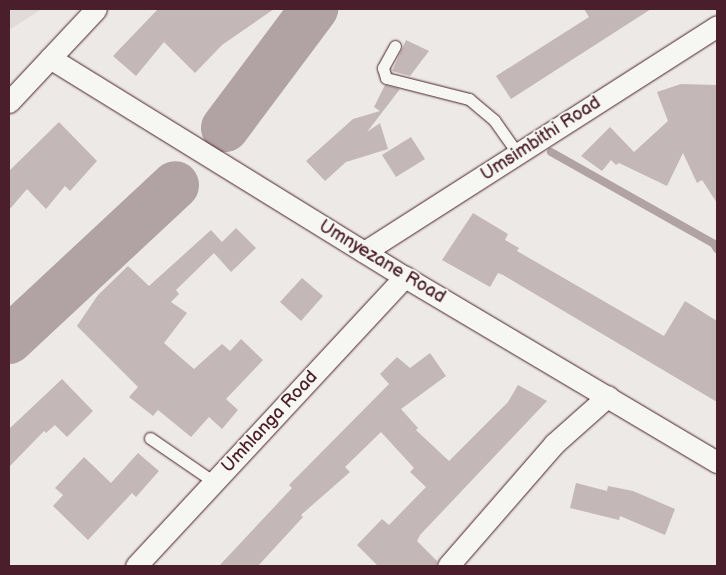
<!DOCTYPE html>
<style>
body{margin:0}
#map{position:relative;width:726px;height:575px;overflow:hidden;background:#ece9e6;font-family:"Balsamiq Sans",sans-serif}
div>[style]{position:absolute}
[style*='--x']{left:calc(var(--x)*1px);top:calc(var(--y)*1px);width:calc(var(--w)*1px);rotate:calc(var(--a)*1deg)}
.built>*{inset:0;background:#e0dad8}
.stream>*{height:8px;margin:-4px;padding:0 4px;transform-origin:4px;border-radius:4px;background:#b1a2a3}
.river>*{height:48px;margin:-24px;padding:0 24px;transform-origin:24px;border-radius:24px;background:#b1a2a3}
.building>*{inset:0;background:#c4b7b7}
.roads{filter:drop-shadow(0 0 1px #4a1f2b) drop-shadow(0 0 1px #4a1f2b)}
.lane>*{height:11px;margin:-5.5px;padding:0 5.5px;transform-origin:5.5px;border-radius:5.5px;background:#f6f6f2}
.street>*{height:21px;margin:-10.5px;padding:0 10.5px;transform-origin:10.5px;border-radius:10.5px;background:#f6f6f2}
span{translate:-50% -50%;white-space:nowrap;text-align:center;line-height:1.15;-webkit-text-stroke:4px #f6f6f2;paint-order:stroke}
.street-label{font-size:18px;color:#4a1f2b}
.frame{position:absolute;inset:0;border:10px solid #4a1f2b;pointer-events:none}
</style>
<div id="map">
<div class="built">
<i style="clip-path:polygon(9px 9px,42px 9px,9px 30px)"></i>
</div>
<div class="stream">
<i style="--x:551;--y:152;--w:187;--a:29.4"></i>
<i style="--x:714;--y:244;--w:6;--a:59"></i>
</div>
<div class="river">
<i style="--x:225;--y:128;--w:149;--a:-53.2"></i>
<i style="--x:9;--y:340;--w:227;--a:-43"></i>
</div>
<div class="building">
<i style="clip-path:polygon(158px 9px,274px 9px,222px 45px,195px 73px,164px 42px,136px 76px,113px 56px)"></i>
<i style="clip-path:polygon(584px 9px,651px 9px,511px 99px,496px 76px,589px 17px)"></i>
<i style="clip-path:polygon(406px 40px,429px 51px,410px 76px,392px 71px)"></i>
<i style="clip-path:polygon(681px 84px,717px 85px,717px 203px,702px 180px,697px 183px,683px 153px,667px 186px,619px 163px,616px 165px,611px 160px,602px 171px,581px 156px,610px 127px,634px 152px,668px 121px,657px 92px)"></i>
<i style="clip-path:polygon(385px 85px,400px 89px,367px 132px,380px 123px,388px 149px,346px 162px,325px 181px,306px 161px,353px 119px,380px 111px,374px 107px)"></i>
<i style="clip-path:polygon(59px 122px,97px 161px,70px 191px,65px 186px,46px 209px,27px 189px,9px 210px,9px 171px)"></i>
<i style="clip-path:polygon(411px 137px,425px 159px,396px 177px,382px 155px)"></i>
<i style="clip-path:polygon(473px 213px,508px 234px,505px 240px,519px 248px,517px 251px,664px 336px,685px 301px,717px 321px,717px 402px,503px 275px,498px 273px,490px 287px,442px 260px)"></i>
<i style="clip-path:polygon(236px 228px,256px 248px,231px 272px,214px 253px,176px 290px,179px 294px,171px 302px,187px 313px,164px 343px,194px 369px,222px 344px,230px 351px,241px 339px,263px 360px,226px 399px,238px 410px,222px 429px,209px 417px,191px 437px,158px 410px,153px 416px,129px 397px,138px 387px,77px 326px,98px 295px,128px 266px,149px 286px,211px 230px,222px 242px)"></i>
<i style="clip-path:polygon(302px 278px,323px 296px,301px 321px,280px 302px)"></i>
<i style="clip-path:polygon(430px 353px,446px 376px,401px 409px,418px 428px,416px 430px,449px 461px,508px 402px,518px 385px,547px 401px,420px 535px,417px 541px,437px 561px,436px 566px,378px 566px,357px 545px,382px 519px,389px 525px,426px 487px,410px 472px,414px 468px,381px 432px,345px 467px,350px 472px,301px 515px,303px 517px,258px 566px,219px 566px,292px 488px,289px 485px,389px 384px,380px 374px,397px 357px,410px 368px)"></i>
<i style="clip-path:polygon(62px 379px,93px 411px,67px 437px,55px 425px,46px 433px,44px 431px,9px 467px,9px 429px)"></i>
<i style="clip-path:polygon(138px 453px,159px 471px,136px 497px,132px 493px,88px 540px,53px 506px,63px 495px,55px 488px,84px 457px,111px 483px)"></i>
<i style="clip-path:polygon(576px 483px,607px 491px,608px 486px,633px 491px,675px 509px,665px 535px,620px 516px,619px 520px,570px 508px)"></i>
</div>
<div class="roads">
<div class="lane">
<i style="--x:395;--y:46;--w:25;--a:119"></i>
<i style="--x:383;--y:68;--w:10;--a:73"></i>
<i style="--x:386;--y:78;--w:86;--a:14.2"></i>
<i style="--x:469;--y:99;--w:33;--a:40"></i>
<i style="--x:494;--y:120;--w:42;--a:54.8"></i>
<i style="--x:150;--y:438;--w:78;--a:34.5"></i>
</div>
<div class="street">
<i style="--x:50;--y:58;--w:417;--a:31.7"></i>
<i style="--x:405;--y:277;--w:363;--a:30.7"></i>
<i style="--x:9;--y:102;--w:127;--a:-46.9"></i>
<i style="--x:364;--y:252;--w:419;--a:-32.6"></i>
<i style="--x:136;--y:566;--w:395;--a:-47.1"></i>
<i style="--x:448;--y:566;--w:162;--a:-49"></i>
<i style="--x:554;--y:444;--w:72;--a:-41.6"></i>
</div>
</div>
<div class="street-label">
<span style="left:541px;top:139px;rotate:-33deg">Umsimbithi Road</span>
<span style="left:382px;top:262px;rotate:31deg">Umnyezane Road</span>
<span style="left:270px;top:422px;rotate:-47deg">Umhlanga Road</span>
</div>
<div class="frame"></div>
</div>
